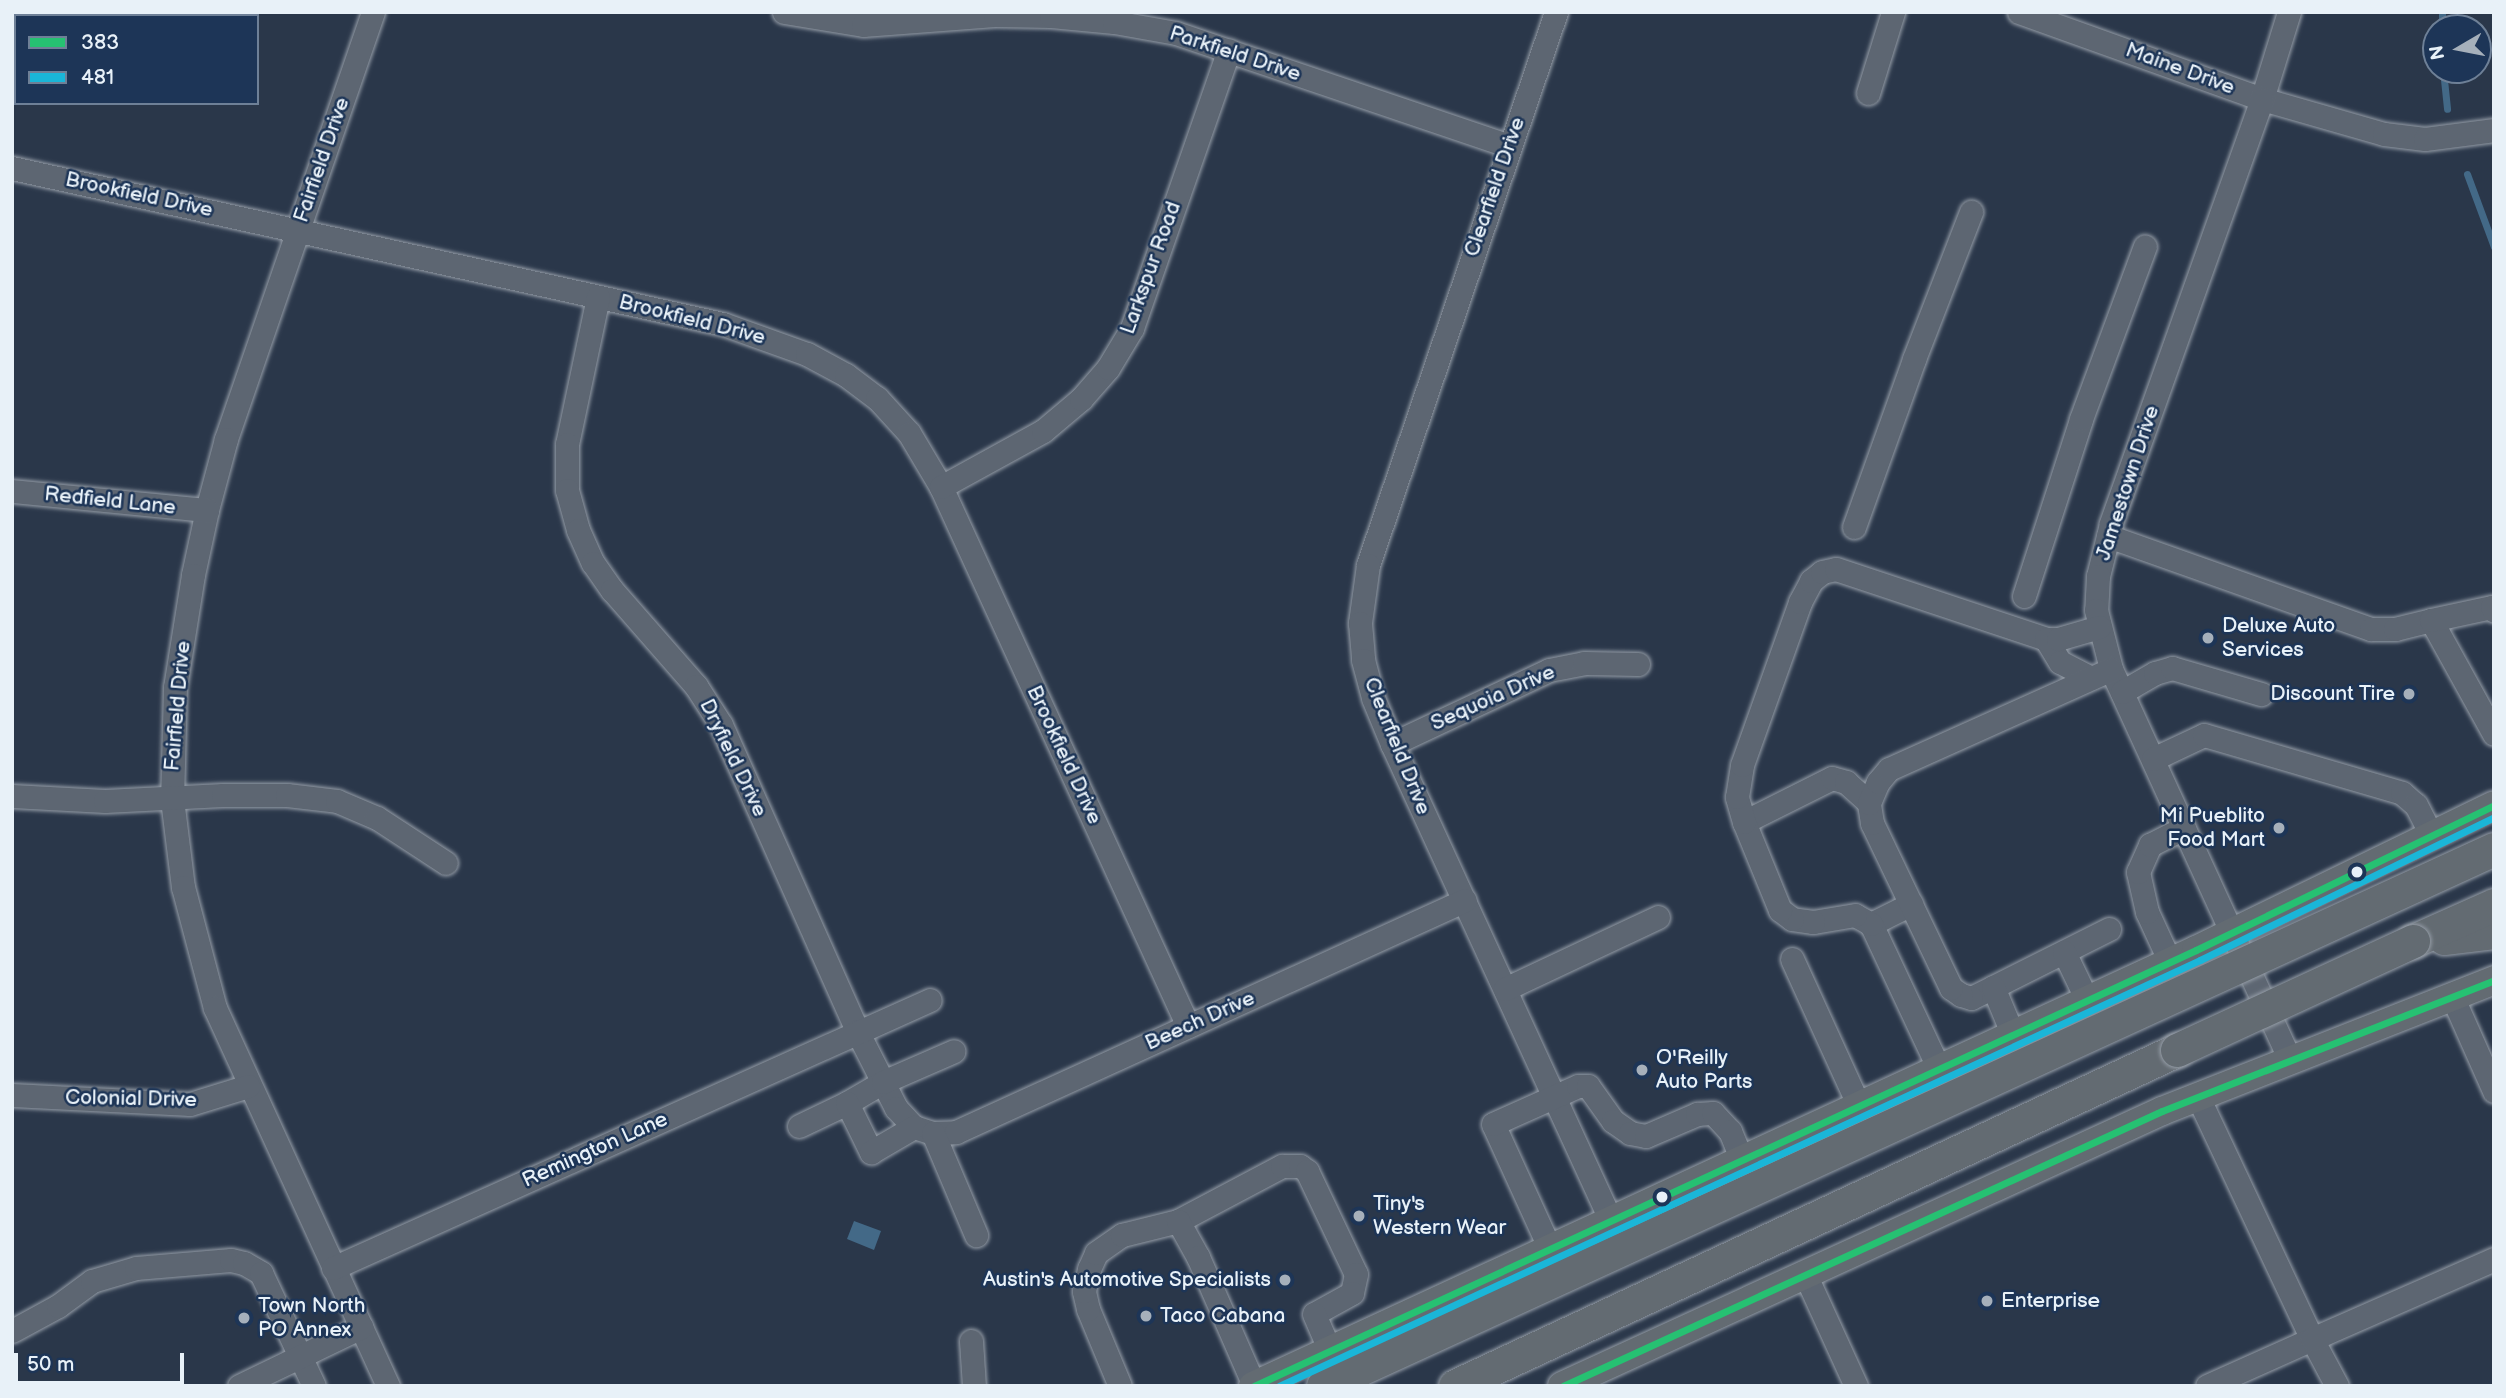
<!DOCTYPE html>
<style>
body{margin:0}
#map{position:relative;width:2506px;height:1398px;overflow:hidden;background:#2a374a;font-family:"Balsamiq Sans",sans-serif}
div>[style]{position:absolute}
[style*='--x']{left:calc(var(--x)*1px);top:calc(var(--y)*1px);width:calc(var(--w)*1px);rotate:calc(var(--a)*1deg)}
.water>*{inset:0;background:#436987}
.stream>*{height:7px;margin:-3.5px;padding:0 3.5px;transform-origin:3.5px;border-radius:3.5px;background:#436987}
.roads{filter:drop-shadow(0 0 2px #959da7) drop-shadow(0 0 2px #959da7)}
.minor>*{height:23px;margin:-11.5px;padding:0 11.5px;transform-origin:11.5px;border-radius:11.5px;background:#5d6672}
.major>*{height:28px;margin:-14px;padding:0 14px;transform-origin:14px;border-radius:14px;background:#636b72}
.highway>*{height:33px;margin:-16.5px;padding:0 16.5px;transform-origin:16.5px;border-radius:16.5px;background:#636b72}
.bridges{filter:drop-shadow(0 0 2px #959da7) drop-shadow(0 0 2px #959da7)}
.highway-bridge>*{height:33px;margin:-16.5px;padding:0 16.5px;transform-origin:16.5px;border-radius:16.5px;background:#636b72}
.bus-1>*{height:7px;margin:-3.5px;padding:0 3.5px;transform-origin:3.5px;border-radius:3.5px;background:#26c172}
.bus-2>*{height:7px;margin:-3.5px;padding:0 3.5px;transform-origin:3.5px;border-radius:3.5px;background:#1ab6d8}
.dots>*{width:19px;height:19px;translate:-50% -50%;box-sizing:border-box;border:4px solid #1d3557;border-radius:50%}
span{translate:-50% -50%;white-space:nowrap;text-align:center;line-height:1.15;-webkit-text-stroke:5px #1d3557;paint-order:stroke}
.street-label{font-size:21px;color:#e8f1f8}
.poi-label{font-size:21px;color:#e8f1f8}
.left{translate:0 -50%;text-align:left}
.right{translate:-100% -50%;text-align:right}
.frame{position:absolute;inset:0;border:14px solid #e8f1f8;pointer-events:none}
.legend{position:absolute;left:14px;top:14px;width:245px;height:91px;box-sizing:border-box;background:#1d3557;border:2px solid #6e8097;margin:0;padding:9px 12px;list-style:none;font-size:21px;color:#e8f1f8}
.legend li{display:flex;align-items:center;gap:14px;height:35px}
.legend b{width:35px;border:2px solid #6e8097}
.north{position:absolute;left:2422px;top:14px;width:70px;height:70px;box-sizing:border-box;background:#1d3557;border:2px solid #6e8097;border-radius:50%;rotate:260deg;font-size:19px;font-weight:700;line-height:28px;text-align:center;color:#e8f1f8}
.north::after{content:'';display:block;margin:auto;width:24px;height:32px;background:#a6b0bb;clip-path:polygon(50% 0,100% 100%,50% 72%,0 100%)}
.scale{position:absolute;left:14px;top:1353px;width:170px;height:32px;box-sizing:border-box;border:4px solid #e8f1f8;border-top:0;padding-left:9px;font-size:21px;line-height:24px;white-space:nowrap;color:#e8f1f8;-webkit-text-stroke:5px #1d3557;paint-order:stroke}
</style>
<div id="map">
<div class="water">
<i style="clip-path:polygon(854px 1221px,881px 1231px,874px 1250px,847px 1239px)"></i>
</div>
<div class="stream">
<i style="--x:2442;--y:12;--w:16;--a:90"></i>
<i style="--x:2443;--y:70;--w:39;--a:84"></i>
<i style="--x:2467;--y:174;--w:78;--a:69.7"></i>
</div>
<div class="roads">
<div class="minor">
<i style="--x:373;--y:12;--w:452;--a:109"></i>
<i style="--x:226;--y:439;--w:73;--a:105"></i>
<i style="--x:207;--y:510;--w:66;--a:102.2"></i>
<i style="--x:193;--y:575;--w:113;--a:99.1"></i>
<i style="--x:175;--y:687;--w:112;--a:91.5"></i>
<i style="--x:172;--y:799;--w:89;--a:82.9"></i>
<i style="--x:183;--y:887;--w:125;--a:75.2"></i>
<i style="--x:215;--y:1008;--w:416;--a:65.4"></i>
<i style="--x:784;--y:12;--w:80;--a:9.3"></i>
<i style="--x:863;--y:25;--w:132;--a:-4.3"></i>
<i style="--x:995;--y:15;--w:56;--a:1"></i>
<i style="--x:1051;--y:16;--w:63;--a:5.4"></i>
<i style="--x:1114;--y:22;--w:63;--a:10.1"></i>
<i style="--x:1176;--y:33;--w:352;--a:18.7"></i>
<i style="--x:1556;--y:12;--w:584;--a:108.78"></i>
<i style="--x:1368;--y:565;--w:59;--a:97.9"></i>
<i style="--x:1360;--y:623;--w:37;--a:85"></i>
<i style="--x:1363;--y:660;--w:39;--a:75"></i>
<i style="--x:1373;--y:698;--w:50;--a:67.6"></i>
<i style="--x:1392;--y:744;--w:525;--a:65.34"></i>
<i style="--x:2019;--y:12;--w:258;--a:19.7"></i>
<i style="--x:2262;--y:99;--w:127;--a:16"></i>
<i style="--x:2384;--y:134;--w:41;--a:7"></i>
<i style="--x:2425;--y:139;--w:70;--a:-7.4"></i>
<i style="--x:2289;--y:12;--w:91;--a:107.2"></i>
<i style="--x:2262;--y:99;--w:451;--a:109.6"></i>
<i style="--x:2111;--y:524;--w:54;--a:104"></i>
<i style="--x:2098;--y:576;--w:34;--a:93"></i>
<i style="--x:2096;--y:610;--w:61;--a:75.7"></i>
<i style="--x:2111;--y:669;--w:430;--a:65.4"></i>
<i style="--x:1868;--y:93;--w:85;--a:-72.8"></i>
<i style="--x:12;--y:168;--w:728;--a:12.38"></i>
<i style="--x:723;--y:324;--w:89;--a:19.7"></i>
<i style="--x:807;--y:354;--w:44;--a:28.3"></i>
<i style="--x:846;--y:375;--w:39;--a:37"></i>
<i style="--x:877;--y:398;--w:47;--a:47.6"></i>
<i style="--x:909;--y:433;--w:63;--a:59.3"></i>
<i style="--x:941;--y:487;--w:593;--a:65.38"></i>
<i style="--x:598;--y:297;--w:150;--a:101.9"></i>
<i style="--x:567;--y:444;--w:46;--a:90"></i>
<i style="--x:567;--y:490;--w:41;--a:74.6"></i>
<i style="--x:578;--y:530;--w:36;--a:66"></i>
<i style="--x:593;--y:563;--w:33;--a:55"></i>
<i style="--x:612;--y:590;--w:128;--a:48.8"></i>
<i style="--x:696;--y:686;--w:46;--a:57.3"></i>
<i style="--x:721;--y:725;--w:335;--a:66"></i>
<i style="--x:857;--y:1031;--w:86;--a:63.1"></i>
<i style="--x:896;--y:1108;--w:26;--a:47"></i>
<i style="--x:914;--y:1127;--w:20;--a:18"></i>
<i style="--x:933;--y:1133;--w:23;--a:-2"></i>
<i style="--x:956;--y:1132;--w:559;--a:-24.5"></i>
<i style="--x:941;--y:487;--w:116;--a:-28.8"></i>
<i style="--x:1043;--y:431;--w:50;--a:-40.1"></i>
<i style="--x:1081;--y:399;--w:41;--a:-48.9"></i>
<i style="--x:1108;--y:368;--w:47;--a:-59"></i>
<i style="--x:1132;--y:328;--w:294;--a:-70.8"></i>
<i style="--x:12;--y:491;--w:196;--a:5.6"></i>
<i style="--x:1854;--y:527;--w:178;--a:-70.3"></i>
<i style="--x:1914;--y:359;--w:158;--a:-68.8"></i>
<i style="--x:2108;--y:536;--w:279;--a:19.5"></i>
<i style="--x:2371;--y:629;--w:24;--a:0"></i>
<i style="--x:2395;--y:629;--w:37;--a:-14"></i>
<i style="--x:2431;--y:620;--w:130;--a:61.1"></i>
<i style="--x:2024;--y:596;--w:186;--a:-72.1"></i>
<i style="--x:2081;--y:419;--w:184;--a:-69.7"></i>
<i style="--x:2431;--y:620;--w:62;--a:-12"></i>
<i style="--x:2492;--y:607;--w:4;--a:63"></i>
<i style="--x:2046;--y:639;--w:27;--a:59"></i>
<i style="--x:2060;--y:662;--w:35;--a:27"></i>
<i style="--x:2122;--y:692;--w:38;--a:-30"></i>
<i style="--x:2155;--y:673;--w:18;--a:-16"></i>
<i style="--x:2172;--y:668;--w:93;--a:16.3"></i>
<i style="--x:1392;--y:744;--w:174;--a:-25.2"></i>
<i style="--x:1549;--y:670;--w:36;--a:-11"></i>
<i style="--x:1584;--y:663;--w:54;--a:1.1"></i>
<i style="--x:2153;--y:759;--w:56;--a:-25.2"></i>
<i style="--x:2204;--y:735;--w:206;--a:16.3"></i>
<i style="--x:2402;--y:793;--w:18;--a:41"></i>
<i style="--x:2416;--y:805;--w:35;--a:63"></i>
<i style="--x:12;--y:796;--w:93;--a:3.1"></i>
<i style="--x:105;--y:801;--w:118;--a:-2.9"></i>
<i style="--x:223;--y:795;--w:64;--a:0"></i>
<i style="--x:287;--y:795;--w:50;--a:6.8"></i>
<i style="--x:337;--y:801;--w:43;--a:23"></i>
<i style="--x:377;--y:818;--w:82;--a:33.1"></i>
<i style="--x:1744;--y:822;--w:98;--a:-26.6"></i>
<i style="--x:1832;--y:778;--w:15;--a:16"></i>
<i style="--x:1846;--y:782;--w:31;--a:42"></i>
<i style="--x:1871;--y:924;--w:45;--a:-26.6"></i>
<i style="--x:2109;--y:929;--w:154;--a:153.4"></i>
<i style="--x:1971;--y:998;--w:10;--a:-163"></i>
<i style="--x:1961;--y:995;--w:12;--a:-145"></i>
<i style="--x:1951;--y:988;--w:183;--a:-115.6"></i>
<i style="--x:1872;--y:823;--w:20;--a:-99"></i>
<i style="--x:1869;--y:803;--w:23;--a:-67"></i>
<i style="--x:1878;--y:782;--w:17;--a:-50"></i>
<i style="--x:1889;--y:769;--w:243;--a:-24.2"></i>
<i style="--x:2064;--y:952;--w:53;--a:64.4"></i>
<i style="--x:1792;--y:959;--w:162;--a:65.5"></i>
<i style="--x:2170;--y:962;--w:55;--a:-114.7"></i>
<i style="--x:2147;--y:912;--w:41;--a:-102.7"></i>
<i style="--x:2138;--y:872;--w:30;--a:-66"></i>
<i style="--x:2150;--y:845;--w:38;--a:-27"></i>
<i style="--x:1993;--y:987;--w:52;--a:67.4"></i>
<i style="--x:1505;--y:989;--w:169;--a:-25.2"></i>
<i style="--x:2452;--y:996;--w:104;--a:66.1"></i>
<i style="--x:1939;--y:1069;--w:160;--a:-115.1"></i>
<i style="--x:1871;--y:924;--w:18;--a:-151"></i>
<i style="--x:1855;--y:915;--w:43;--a:170.5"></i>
<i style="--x:1813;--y:922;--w:21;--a:-172"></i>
<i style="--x:1792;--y:919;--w:15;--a:-143"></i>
<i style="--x:1780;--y:910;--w:95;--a:-112.2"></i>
<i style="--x:1744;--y:822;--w:26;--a:-106"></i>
<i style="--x:1737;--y:797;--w:32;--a:-81"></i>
<i style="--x:1742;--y:765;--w:173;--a:-70.4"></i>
<i style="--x:1800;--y:602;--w:24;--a:-62"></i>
<i style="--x:1811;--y:581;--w:14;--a:-39"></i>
<i style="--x:1822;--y:572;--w:14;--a:-12"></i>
<i style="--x:1836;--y:569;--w:221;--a:18.4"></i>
<i style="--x:2046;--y:639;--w:12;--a:0"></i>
<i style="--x:2058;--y:639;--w:43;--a:-16.3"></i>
<i style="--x:12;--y:1095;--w:178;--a:2.9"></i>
<i style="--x:190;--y:1104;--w:61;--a:-17.2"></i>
<i style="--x:2198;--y:1097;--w:268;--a:64.8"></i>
<i style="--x:2312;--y:1339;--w:115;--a:155.9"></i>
<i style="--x:847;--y:1103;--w:42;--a:-30.3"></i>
<i style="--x:883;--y:1082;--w:77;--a:-23.6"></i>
<i style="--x:799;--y:1126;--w:53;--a:-25.6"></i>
<i style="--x:847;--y:1103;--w:55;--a:63.9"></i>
<i style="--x:871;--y:1152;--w:50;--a:-30.2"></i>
<i style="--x:933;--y:1133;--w:111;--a:67.1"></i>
<i style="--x:1178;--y:1221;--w:118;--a:-27.9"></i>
<i style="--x:1282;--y:1166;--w:18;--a:0"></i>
<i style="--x:1300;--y:1166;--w:9;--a:36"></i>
<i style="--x:1307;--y:1171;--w:114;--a:64.6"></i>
<i style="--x:1356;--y:1274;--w:19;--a:102"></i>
<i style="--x:1352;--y:1293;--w:43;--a:151.1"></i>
<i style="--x:1314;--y:1314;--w:40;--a:66.6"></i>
<i style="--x:1550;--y:1249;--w:137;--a:-114.5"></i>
<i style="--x:1493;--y:1124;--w:93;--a:-24.1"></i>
<i style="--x:1578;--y:1086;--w:10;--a:0"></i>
<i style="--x:1588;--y:1086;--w:43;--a:54.5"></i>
<i style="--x:1613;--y:1121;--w:21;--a:35"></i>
<i style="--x:1630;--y:1133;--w:16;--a:11"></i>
<i style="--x:1646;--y:1136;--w:56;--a:-23.3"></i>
<i style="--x:1697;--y:1114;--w:16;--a:-4"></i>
<i style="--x:1713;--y:1113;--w:25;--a:47"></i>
<i style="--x:1730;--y:1131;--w:32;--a:68"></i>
<i style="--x:333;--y:1268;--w:654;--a:-24.18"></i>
<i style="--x:1805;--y:1274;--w:123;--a:65.5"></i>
<i style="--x:12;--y:1331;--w:52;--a:-28.5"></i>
<i style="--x:58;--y:1306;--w:42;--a:-36.3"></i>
<i style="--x:92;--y:1281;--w:46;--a:-16.5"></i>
<i style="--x:136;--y:1268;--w:95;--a:-4.8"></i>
<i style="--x:231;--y:1260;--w:13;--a:13"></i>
<i style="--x:244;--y:1263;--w:20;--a:30"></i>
<i style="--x:261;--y:1273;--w:125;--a:64.9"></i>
<i style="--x:971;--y:1341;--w:45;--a:86.2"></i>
<i style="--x:239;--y:1386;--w:136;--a:-25.8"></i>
<i style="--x:1120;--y:1386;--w:83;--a:-112.6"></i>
<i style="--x:1088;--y:1309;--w:18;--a:-103"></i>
<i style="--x:1084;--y:1291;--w:23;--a:-77"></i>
<i style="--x:1089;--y:1269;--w:17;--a:-66"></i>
<i style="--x:1096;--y:1253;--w:32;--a:-35"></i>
<i style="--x:1122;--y:1235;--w:58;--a:-14"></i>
<i style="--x:1178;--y:1221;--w:41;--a:60.9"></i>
<i style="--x:1198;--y:1257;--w:140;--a:66.4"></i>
<i style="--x:2337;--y:1386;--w:53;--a:-118"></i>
<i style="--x:2312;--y:1339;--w:199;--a:-23.7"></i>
</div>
<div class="major">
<i style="--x:1253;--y:1386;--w:1039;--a:-24.81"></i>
<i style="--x:2196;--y:950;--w:331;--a:-25.9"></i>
<i style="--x:1562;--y:1386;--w:660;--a:-24.62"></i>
<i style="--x:2162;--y:1111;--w:357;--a:-21.5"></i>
</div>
<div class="highway">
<i style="--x:2444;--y:938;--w:50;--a:-6.8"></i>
<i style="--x:2413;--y:941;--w:89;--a:-24"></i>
<i style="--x:1455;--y:1386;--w:796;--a:-24.96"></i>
</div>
</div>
<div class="bridges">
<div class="highway-bridge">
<i style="--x:2177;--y:1050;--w:260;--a:-24.8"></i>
<i style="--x:1323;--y:1386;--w:1288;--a:-24.64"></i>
</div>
</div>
<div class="bus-1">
<i style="--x:1254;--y:1386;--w:1038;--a:-24.84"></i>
<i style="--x:2196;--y:950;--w:331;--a:-25.9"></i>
<i style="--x:1563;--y:1386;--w:659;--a:-24.66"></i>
<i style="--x:2162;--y:1111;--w:357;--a:-21.5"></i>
</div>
<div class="bus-2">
<i style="--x:1279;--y:1386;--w:1015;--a:-24.82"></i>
<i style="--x:2200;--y:960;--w:327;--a:-25.9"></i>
</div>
<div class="dots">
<i style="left:2208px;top:638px;background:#a6b0bb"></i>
<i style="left:2409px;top:694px;background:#a6b0bb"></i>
<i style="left:2279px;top:828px;background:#a6b0bb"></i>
<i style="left:2357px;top:872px;background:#e8f1f8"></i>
<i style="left:1642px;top:1070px;background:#a6b0bb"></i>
<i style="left:1662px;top:1197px;background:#e8f1f8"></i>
<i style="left:1359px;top:1216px;background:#a6b0bb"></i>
<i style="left:1285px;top:1280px;background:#a6b0bb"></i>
<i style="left:1987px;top:1301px;background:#a6b0bb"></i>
<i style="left:1146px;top:1316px;background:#a6b0bb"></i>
<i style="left:244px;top:1318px;background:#a6b0bb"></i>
</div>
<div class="street-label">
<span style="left:1235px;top:54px;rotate:18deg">Parkfield Drive</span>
<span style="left:2180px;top:69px;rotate:20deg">Maine Drive</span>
<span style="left:322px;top:160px;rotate:-71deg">Fairfield Drive</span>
<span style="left:1495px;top:187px;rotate:-71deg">Clearfield Drive</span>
<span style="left:139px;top:195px;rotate:12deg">Brookfield Drive</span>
<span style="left:1151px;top:268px;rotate:-70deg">Larkspur Road</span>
<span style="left:692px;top:320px;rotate:14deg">Brookfield Drive</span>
<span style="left:2128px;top:483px;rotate:-72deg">Jamestown Drive</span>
<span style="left:110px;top:501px;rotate:6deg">Redfield Lane</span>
<span style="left:1493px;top:698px;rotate:-24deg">Sequoia Drive</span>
<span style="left:178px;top:706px;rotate:-85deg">Fairfield Drive</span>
<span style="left:1397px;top:746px;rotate:68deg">Clearfield Drive</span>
<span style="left:1064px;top:755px;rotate:65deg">Brookfield Drive</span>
<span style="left:733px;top:758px;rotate:64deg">Dryfield Drive</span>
<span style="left:1200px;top:1021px;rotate:-24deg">Beech Drive</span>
<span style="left:131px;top:1099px;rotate:1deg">Colonial Drive</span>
<span style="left:595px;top:1150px;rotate:-24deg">Remington Lane</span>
</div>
<div class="poi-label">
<span class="left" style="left:2222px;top:638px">Deluxe Auto<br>Services</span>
<span class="right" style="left:2395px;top:694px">Discount Tire</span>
<span class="right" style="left:2265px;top:828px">Mi Pueblito<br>Food Mart</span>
<span class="left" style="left:1656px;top:1070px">O'Reilly<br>Auto Parts</span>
<span class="left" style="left:1373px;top:1216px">Tiny's<br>Western Wear</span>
<span class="right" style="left:1271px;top:1280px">Austin's Automotive Specialists</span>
<span class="left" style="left:2001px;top:1301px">Enterprise</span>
<span class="left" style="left:258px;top:1318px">Town North<br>PO Annex</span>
<span class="left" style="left:1160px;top:1316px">Taco Cabana</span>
</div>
<div class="frame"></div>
<ul class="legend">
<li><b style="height:9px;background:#26c172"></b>383</li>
<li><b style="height:9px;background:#1ab6d8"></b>481</li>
</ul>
<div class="north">N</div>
<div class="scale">50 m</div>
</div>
